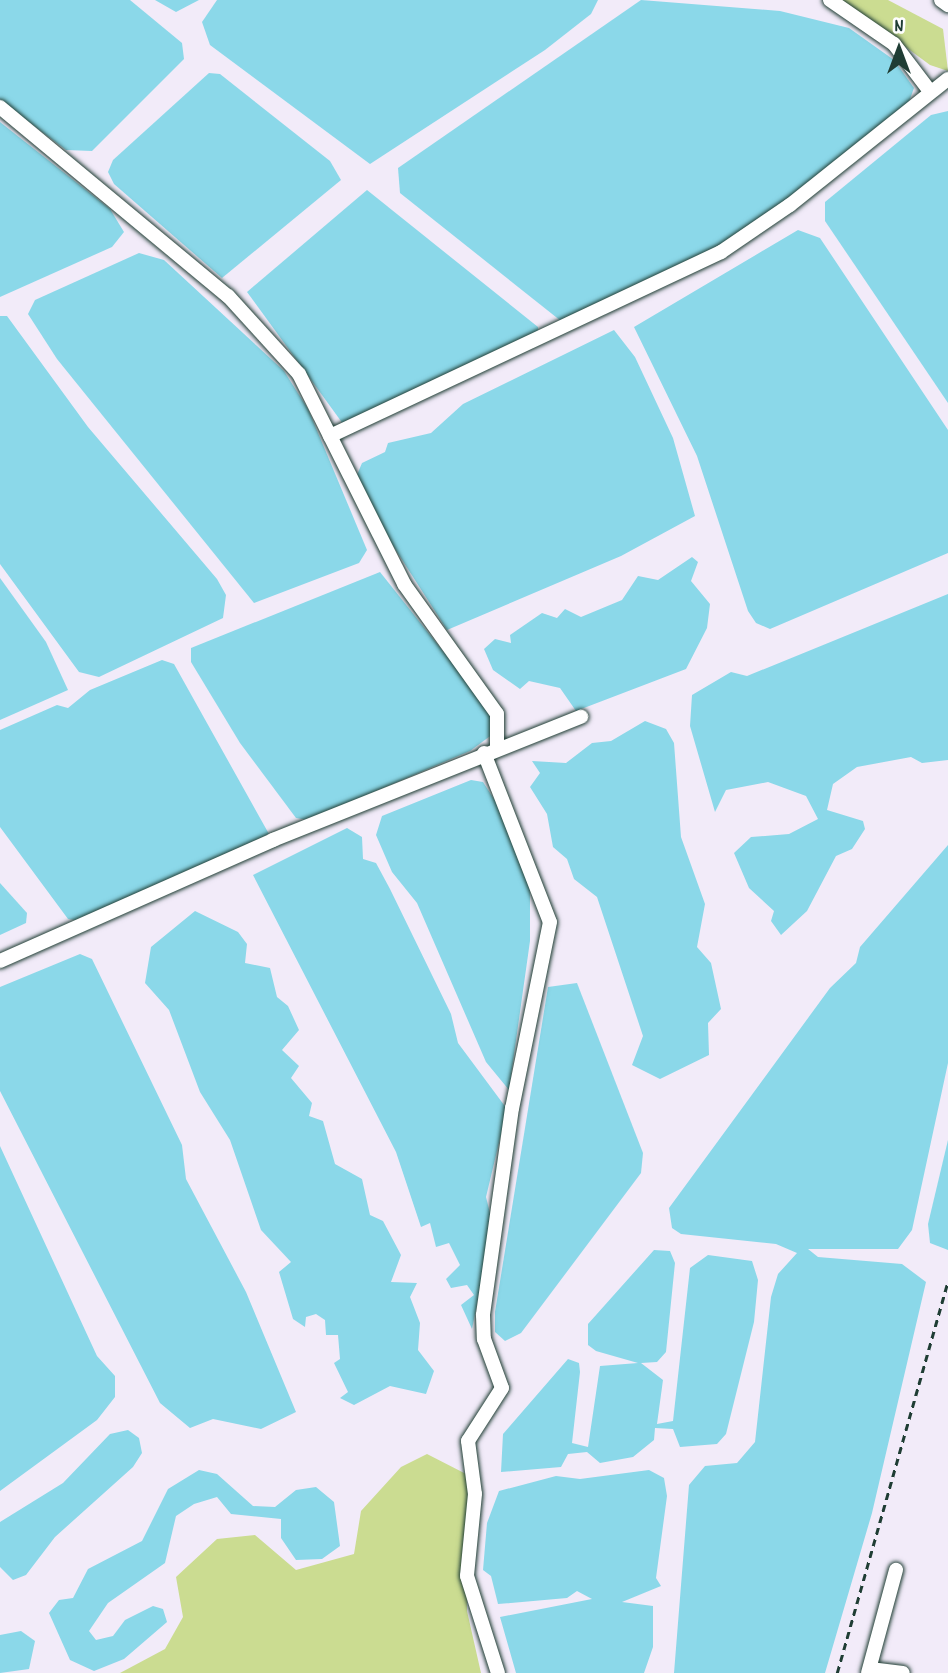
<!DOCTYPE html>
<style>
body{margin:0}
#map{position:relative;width:948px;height:1673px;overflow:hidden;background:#f2ebf9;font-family:Dekko,sans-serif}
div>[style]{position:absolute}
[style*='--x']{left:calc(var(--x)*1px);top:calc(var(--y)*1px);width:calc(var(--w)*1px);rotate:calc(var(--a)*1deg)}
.green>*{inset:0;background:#cbdc91}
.water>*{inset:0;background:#8bd8e9}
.path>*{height:2.5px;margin-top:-1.25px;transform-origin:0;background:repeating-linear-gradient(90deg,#1f3d34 0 7px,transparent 0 12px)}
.roads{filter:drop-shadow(0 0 2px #1f3d34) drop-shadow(0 0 2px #1f3d34)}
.minor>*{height:14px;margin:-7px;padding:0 7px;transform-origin:7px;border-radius:7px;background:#fff}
span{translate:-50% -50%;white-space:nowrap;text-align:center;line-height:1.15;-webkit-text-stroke:5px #fff;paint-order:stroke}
.north{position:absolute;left:864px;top:14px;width:70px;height:70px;-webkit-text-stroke:5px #fff;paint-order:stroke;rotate:0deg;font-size:19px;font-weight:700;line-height:28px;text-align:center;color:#1f3d34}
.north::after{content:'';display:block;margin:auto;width:24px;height:32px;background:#1f3d34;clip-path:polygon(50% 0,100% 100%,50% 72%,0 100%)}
</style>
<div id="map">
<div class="green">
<i style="clip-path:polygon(842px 0,888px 0,943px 29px,948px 71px,930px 65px)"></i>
<i style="clip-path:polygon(427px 1454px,468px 1475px,467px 1611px,481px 1673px,120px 1673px,165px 1649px,183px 1617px,176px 1577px,217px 1539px,255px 1535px,296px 1570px,354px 1554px,361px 1511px,401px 1467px)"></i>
</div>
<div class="water">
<i style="clip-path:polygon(0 0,130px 0,182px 43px,184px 59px,92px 151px,66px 150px,0 100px)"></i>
<i style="clip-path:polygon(155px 0,199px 0,176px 12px)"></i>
<i style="clip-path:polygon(217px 0,598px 0,591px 14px,545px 50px,370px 164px,210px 45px,202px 22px)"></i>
<i style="clip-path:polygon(641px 0,780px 11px,849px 28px,894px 60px,914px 88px,907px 107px,875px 136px,725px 244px,566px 325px,400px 193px,398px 168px)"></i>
<i style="clip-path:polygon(209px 73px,220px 74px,330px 161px,341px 180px,222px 278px,114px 184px,108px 172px,113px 160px)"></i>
<i style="clip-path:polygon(948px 111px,948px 403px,825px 221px,825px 202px,931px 115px)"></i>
<i style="clip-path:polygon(0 122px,110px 209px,124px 232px,112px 247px,0 297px)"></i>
<i style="clip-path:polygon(367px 190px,538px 327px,538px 337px,346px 428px,247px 292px)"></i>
<i style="clip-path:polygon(798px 230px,820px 238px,948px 430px,948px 553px,770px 629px,756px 623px,748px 611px,697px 456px,634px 327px)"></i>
<i style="clip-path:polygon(139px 253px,164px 260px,284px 371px,308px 409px,367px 550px,359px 563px,254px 603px,57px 359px,28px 314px,35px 300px)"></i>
<i style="clip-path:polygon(0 316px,7px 316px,88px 427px,217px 579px,226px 595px,223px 618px,99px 677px,79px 672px,0 564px)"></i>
<i style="clip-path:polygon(614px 330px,635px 357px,673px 438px,695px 516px,621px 556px,447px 630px,390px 541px,357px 475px,362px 463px,385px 452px,388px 443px,431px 433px,463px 404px)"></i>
<i style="clip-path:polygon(692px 557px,698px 562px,691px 581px,710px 604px,707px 628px,686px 669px,576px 711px,560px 688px,529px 681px,520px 689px,493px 670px,484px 649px,495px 639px,511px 643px,510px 635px,542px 613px,557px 618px,565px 609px,581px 617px,622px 600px,638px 576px,658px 580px)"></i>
<i style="clip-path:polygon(380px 572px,492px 713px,497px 731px,470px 751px,308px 820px,296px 818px,240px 743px,191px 662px,191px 648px)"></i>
<i style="clip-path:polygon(0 578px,46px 642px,68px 690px,0 720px)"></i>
<i style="clip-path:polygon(948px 594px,948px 760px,922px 763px,911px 757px,857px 767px,833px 784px,827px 810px,863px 821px,865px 829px,852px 849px,836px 856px,807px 911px,781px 935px,771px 921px,774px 911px,749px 888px,734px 853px,751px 837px,789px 834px,818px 819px,806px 796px,768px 782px,726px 790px,715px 812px,690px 726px,692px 695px,731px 672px,747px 676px)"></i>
<i style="clip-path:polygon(162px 660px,174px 664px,269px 834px,81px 921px,68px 919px,0 827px,0 730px,57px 705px,68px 708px,90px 690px)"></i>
<i style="clip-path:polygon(645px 721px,666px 729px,674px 743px,681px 837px,705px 904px,697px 947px,711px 963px,721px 1009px,708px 1023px,709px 1055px,660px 1079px,632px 1065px,643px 1036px,597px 897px,574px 879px,567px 859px,553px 847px,547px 814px,530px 787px,540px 773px,532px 761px,566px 763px,592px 743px,611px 741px)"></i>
<i style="clip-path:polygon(471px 780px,483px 782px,501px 810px,530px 879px,530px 941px,509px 1090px,486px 1062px,417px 903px,392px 872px,376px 835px,382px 816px)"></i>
<i style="clip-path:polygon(347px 828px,362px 837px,363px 859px,376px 863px,390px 889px,451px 1014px,458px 1043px,507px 1109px,486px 1197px,493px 1225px,472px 1329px,461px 1305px,474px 1295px,467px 1285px,451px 1288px,446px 1279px,460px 1265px,449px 1243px,436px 1247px,430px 1223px,421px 1227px,396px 1152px,253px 875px)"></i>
<i style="clip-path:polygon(948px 845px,948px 1063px,912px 1230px,898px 1249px,808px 1249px,818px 1257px,902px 1264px,926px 1282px,872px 1513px,825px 1673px,674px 1673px,689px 1485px,705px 1466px,737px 1463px,755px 1442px,771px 1297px,778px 1274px,797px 1253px,776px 1244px,681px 1234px,672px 1228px,669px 1208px,830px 988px,856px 963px,860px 947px)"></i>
<i style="clip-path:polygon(0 883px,27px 913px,26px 923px,0 935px)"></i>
<i style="clip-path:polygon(195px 911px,238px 932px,247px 944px,245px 963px,270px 968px,277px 997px,288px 1006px,299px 1030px,282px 1050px,299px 1066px,291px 1078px,312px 1103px,309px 1116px,323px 1121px,335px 1164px,362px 1179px,370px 1215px,383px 1221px,401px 1255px,391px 1282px,417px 1283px,410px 1297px,420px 1323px,418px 1350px,434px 1371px,426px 1394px,390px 1386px,354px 1405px,340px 1398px,348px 1392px,334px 1363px,340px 1359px,338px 1335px,326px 1335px,325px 1320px,316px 1314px,306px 1317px,305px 1327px,293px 1319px,279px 1272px,291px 1262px,261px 1230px,230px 1140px,200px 1092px,169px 1010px,145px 983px,151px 947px)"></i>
<i style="clip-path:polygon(80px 954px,92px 959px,182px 1145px,186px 1179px,246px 1292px,296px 1412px,261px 1429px,213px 1419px,190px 1428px,160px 1403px,0 1091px,0 987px)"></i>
<i style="clip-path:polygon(577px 983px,643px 1153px,641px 1173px,521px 1333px,505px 1341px,495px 1332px,495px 1312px,548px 987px)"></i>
<i style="clip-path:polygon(948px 1140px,948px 1250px,930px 1243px,928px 1224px)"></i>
<i style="clip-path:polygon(0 1146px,97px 1356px,115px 1376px,115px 1397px,97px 1420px,0 1491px)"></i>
<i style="clip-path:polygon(654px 1250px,670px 1251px,675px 1263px,666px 1352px,657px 1362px,641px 1363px,663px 1380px,657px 1424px,673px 1421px,690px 1268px,708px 1255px,752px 1261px,758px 1280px,754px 1322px,726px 1434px,717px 1444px,680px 1447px,673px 1429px,655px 1428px,654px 1440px,633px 1457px,600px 1463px,587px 1452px,568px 1454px,561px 1467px,501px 1472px,503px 1434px,568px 1359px,579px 1363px,580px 1372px,572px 1443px,588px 1447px,600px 1366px,638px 1363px,596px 1351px,588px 1345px,588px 1324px)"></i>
<i style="clip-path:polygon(128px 1430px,139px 1438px,142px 1453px,133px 1467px,55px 1537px,26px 1575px,13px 1580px,0 1567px,0 1522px,63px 1483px,110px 1434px)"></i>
<i style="clip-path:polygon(199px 1470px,217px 1474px,253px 1506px,275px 1507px,296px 1490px,316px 1487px,334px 1502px,340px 1546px,322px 1559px,296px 1560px,281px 1538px,281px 1519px,231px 1514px,217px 1497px,194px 1504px,176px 1516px,165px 1563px,108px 1603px,89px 1631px,96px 1640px,113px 1636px,125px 1620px,153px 1606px,163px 1609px,167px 1622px,124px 1659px,94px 1671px,70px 1660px,49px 1613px,59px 1600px,73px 1598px,88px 1569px,142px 1541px,168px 1489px)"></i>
<i style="clip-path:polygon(649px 1470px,664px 1478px,667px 1496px,656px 1578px,661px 1586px,622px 1602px,653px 1606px,653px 1647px,644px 1673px,516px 1673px,500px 1617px,592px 1599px,577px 1591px,567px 1598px,498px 1604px,491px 1576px,483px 1570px,487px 1523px,499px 1491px,556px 1476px,580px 1479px)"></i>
<i style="clip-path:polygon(21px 1631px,35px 1641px,29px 1669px,0 1673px,0 1635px)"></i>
</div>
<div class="path">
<i style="--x:837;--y:1673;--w:407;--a:-74.2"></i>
</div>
<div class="roads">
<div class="minor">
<i style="--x:830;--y:0;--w:78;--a:34.5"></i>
<i style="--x:894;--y:44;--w:58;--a:52.7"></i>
<i style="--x:941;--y:0;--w:9;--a:36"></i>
<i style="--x:0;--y:107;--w:296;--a:39.7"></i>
<i style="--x:228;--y:296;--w:105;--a:47.7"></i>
<i style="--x:299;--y:374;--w:235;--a:63.4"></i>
<i style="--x:404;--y:584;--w:160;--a:54.4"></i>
<i style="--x:497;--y:714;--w:34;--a:90"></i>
<i style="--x:330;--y:436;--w:432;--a:-25.2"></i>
<i style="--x:721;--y:252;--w:83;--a:-34.3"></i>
<i style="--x:790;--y:205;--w:202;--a:-38.6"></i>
<i style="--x:484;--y:753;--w:181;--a:68.7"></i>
<i style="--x:550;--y:922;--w:190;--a:101.5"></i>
<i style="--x:512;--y:1108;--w:209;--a:98"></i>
<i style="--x:483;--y:1315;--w:24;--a:88"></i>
<i style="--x:484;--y:1339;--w:52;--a:69.8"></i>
<i style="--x:502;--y:1388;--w:63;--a:122.7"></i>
<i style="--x:468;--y:1441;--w:53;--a:82.5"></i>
<i style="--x:475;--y:1494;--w:82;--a:95.6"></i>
<i style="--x:467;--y:1576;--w:102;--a:72.3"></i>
<i style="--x:0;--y:961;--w:299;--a:-23.9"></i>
<i style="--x:273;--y:840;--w:332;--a:-21.8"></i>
<i style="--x:870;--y:1669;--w:33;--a:7"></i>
<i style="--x:868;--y:1673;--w:107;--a:-74.8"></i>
</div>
</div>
<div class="north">N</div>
</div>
